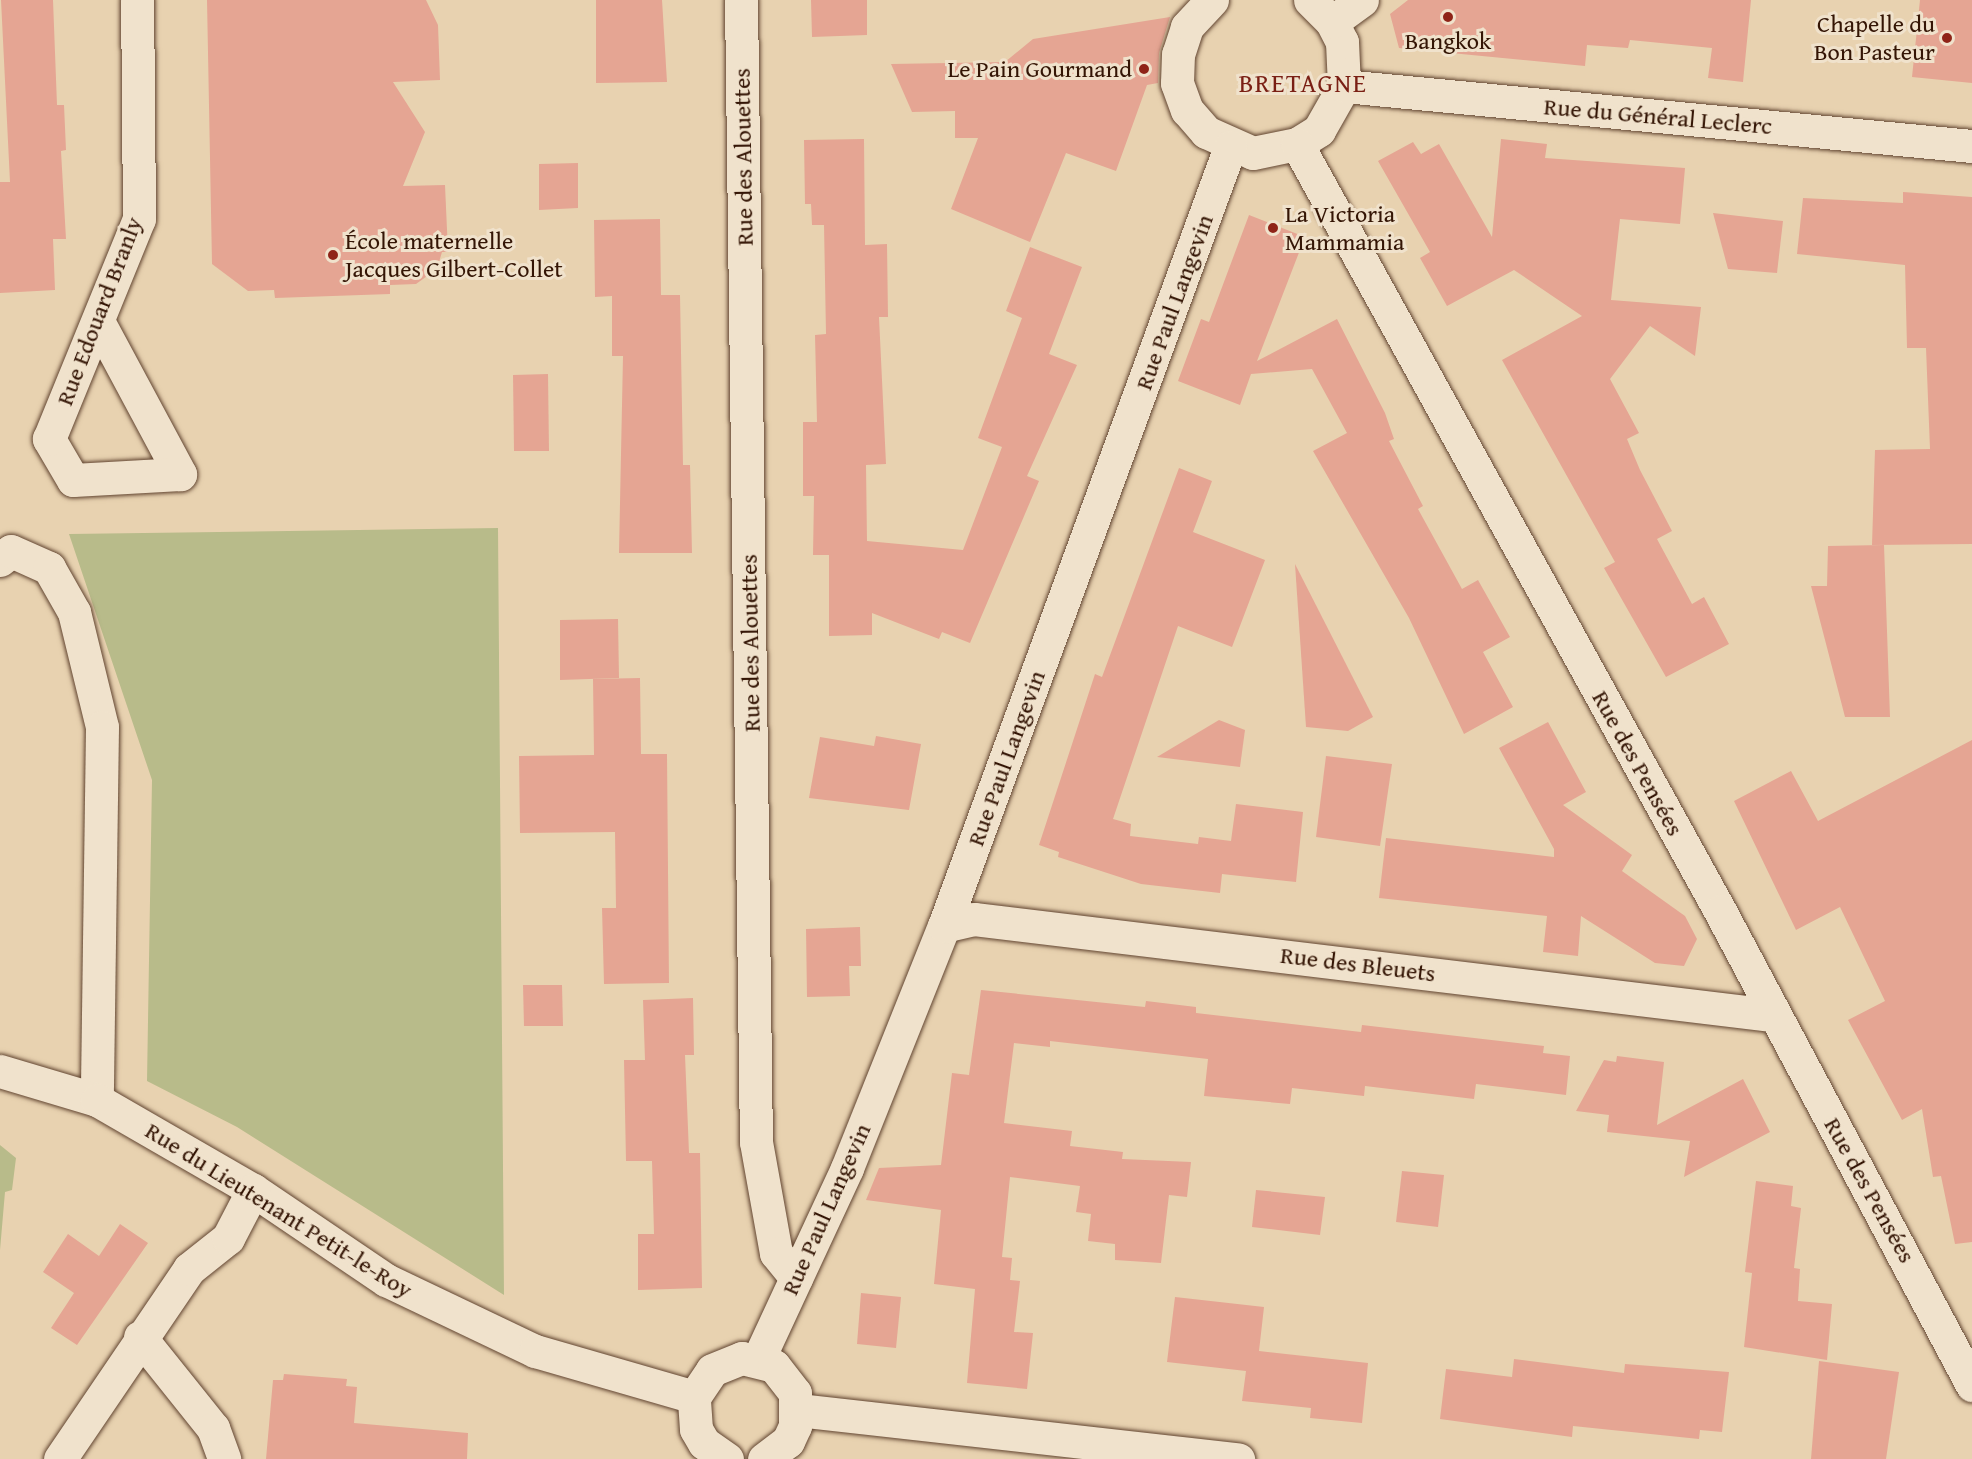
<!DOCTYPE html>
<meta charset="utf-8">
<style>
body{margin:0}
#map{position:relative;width:1972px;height:1459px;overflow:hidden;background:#e8d2b0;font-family:"Gentium Book Plus",serif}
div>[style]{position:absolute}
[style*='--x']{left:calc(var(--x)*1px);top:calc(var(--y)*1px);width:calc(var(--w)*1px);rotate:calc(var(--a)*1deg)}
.green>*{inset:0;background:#b8bb8a}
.building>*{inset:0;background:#e5a593}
.roads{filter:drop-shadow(0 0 2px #614430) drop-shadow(0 0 2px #614430)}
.minor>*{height:33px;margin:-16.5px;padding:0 16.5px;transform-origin:16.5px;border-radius:16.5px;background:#f0e2cc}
.dots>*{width:16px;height:16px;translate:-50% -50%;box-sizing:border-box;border:3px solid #f0e2cc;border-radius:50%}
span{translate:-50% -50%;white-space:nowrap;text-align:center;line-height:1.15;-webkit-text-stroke:6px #f0e2cc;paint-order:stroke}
.poi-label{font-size:24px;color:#341505}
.right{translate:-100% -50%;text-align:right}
.left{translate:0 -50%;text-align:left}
.street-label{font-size:24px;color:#341505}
.neighbourhood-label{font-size:26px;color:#7a1f14;letter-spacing:1.5px}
</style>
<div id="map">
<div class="green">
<i style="clip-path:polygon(498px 528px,504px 1295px,237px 1127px,147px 1081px,152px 780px,69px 534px)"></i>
<i style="clip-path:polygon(0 1145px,16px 1158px,12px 1190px,5px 1192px,0 1250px)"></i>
</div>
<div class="building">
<i style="clip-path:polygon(1px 0,53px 0,57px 105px,64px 105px,66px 150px,61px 151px,66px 239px,53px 239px,55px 290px,0 293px,0 182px,10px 182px)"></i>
<i style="clip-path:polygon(207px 0,426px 0,438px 25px,440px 80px,393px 82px,425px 132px,403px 186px,445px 185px,448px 252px,442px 252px,437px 269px,416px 284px,390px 285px,390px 294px,275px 298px,274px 290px,248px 291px,212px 264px)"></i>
<i style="clip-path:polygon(596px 0,662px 0,667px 82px,596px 83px)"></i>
<i style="clip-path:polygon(811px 0,867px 0,867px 35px,812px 37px)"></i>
<i style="clip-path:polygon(1408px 0,1751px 0,1743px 82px,1708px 78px,1712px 48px,1630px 40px,1628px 48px,1587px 45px,1585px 66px,1399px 48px,1390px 14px)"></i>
<i style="clip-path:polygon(1920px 0,1972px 0,1972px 83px,1912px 77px)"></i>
<i style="clip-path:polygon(1170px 17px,1159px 53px,1158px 83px,1147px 85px,1116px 171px,1066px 153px,1030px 242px,951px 209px,978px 138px,955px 138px,955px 111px,912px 112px,891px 64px,1005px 62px,1033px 39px)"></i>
<i style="clip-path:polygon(864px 139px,865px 245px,887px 244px,888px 317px,879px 317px,886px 464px,866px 465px,867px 541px,963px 550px,1002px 447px,978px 438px,1022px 318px,1006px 311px,1030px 247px,1082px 267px,1049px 354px,1077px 365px,1027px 476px,1039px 481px,970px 643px,942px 632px,939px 639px,872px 613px,872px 635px,829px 636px,829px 555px,813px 555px,814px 496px,803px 496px,803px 422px,817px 422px,815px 335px,826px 334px,824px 225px,812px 225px,811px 204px,805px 204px,804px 140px)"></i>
<i style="clip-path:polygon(1501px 139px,1547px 144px,1545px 158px,1685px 168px,1680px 224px,1620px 219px,1611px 300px,1701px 307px,1695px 356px,1650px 326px,1610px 379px,1639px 433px,1627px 439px,1640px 470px,1672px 531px,1657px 539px,1692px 604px,1704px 597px,1729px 644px,1666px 677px,1604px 568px,1615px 562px,1502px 360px,1582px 316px,1514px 270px,1447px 306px,1420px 258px,1430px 252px,1378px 161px,1413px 142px,1421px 154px,1439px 144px,1492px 237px)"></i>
<i style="clip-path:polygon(578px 163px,578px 208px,539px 210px,539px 164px)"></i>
<i style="clip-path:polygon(1903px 192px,1972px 197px,1972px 544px,1872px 545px,1875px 450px,1930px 449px,1926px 348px,1907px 348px,1905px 265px,1797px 254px,1803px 198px,1903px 203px)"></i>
<i style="clip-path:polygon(1713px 213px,1783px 221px,1777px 273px,1728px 269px)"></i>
<i style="clip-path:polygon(1249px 215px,1305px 237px,1257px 361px,1337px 319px,1385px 413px,1394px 439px,1389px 441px,1423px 506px,1418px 509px,1462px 589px,1478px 580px,1510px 637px,1483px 652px,1513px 707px,1464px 734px,1409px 618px,1313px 451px,1347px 433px,1312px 369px,1251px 374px,1240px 405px,1178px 381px,1201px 319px,1209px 322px)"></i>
<i style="clip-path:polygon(660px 219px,661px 295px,680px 295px,683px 465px,690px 465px,692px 553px,619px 553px,623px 356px,612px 356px,612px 296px,595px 297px,594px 220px)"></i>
<i style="clip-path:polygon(548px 374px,549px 451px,514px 451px,513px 375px)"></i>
<i style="clip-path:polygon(1179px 468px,1212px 481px,1193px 532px,1265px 560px,1232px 647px,1178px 626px,1113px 819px,1131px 824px,1130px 836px,1198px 844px,1199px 837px,1231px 841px,1236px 804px,1303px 812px,1296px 882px,1222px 874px,1220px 893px,1141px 884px,1058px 857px,1059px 852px,1039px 845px,1095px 674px,1102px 677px)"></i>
<i style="clip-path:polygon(1884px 545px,1890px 717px,1845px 717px,1811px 586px,1827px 586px,1828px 546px)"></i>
<i style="clip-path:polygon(1295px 564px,1373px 717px,1348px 731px,1306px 727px)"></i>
<i style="clip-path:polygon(618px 619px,619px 678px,560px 680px,560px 620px)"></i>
<i style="clip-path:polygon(640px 678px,641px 754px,667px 754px,669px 983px,604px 984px,602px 908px,616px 908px,615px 832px,520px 833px,519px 756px,594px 755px,593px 679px)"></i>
<i style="clip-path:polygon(1219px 720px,1245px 730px,1240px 767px,1157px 757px)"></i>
<i style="clip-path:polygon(1548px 722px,1586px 792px,1563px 805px,1632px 855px,1622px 871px,1685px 916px,1697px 939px,1684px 966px,1655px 963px,1581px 916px,1578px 956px,1543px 952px,1547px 916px,1379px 898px,1386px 838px,1554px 857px,1554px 849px,1499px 748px)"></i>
<i style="clip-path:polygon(876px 736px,921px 744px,909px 810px,809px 798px,820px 737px,874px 746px)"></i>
<i style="clip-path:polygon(1972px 740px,1972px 1242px,1955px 1244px,1941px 1176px,1933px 1177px,1922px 1109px,1902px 1120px,1848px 1020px,1885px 1001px,1840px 907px,1796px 930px,1734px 801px,1791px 771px,1818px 821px)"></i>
<i style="clip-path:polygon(1326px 756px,1392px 764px,1380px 846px,1316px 837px)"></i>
<i style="clip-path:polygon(860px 927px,861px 966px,849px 966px,850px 996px,807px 997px,806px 929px)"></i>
<i style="clip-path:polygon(523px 985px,562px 985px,563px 1026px,524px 1026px)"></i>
<i style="clip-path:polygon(981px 990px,1145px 1007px,1146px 1001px,1196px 1007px,1196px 1013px,1361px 1032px,1362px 1025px,1544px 1046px,1543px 1053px,1570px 1056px,1566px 1095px,1476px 1084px,1474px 1099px,1365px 1086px,1364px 1096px,1292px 1088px,1290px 1104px,1204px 1096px,1208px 1059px,1050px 1041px,1050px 1047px,1014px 1043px,1004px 1123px,1072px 1131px,1070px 1146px,1123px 1152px,1122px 1159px,1191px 1162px,1187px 1197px,1169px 1195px,1161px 1263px,1115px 1260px,1115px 1244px,1088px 1241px,1091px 1214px,1076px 1212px,1080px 1186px,1010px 1177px,1002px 1257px,1012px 1258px,1010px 1280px,1020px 1281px,1014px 1332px,1033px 1333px,1027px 1389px,967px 1383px,975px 1289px,934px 1284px,941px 1210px,866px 1200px,879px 1168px,941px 1165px,952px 1073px,969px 1075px)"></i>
<i style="clip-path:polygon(693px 998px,694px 1055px,685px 1055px,689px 1153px,700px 1153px,702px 1288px,638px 1290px,638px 1234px,654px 1234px,652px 1161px,626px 1161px,624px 1060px,645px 1060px,643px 1000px)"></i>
<i style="clip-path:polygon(1617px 1056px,1664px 1062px,1657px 1125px,1743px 1079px,1770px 1132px,1684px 1177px,1690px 1141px,1607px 1132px,1609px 1115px,1576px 1111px,1604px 1060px,1616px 1062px)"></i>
<i style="clip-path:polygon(1402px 1171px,1444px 1175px,1438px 1227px,1396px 1222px)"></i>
<i style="clip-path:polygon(1756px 1181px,1793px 1186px,1791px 1206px,1801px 1208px,1794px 1268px,1800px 1269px,1798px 1301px,1832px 1304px,1827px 1360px,1744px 1347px,1752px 1273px,1745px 1272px)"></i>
<i style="clip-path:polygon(1256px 1190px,1325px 1197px,1320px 1235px,1252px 1227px)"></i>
<i style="clip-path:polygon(120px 1224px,148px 1243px,77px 1345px,51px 1328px,74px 1293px,43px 1272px,68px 1234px,99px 1256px)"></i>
<i style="clip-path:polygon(861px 1293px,901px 1297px,896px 1348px,857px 1344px)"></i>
<i style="clip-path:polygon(1175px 1297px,1264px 1307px,1259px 1351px,1368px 1363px,1362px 1423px,1310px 1418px,1311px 1408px,1242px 1401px,1246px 1371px,1167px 1362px)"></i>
<i style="clip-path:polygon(1514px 1359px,1624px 1373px,1625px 1364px,1729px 1372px,1722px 1432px,1700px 1430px,1699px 1439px,1573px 1426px,1572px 1437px,1440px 1419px,1446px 1369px,1512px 1377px)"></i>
<i style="clip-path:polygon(1819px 1361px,1899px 1372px,1886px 1459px,1811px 1459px)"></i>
<i style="clip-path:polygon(284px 1374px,347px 1379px,346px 1386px,357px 1387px,354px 1423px,468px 1433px,467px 1459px,266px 1459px,273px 1380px,283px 1380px)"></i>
</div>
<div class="roads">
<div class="minor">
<i style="--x:741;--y:0;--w:1142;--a:89.25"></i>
<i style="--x:756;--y:1142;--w:113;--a:79.8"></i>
<i style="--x:776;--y:1253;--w:32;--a:51"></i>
<i style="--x:1212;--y:0;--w:37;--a:133"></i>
<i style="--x:1187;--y:27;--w:28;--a:108"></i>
<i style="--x:1178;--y:54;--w:29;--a:92"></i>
<i style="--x:1177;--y:83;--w:29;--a:70"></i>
<i style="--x:1187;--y:110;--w:29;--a:49"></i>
<i style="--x:1206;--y:132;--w:51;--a:24.1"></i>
<i style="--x:1253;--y:153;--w:45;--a:-11.6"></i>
<i style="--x:1297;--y:144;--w:26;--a:-32"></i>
<i style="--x:1319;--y:130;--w:51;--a:-60.4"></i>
<i style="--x:1344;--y:86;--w:44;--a:-92.6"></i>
<i style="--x:1342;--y:42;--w:22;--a:-117"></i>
<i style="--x:1332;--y:22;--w:31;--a:-135"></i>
<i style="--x:1332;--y:22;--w:37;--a:-36"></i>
<i style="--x:1344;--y:86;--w:631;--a:5.46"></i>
<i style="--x:1297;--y:144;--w:876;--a:61.12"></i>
<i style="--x:1720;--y:911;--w:537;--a:62"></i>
<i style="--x:98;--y:321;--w:174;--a:61.8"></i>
<i style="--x:180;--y:474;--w:107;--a:176.8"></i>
<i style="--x:73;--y:480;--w:48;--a:-120.3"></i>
<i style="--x:49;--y:439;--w:238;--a:-67.8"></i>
<i style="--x:139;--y:219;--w:219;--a:-90.5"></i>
<i style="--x:0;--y:560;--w:14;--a:-39"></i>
<i style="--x:11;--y:551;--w:42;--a:24.1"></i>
<i style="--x:49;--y:568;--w:51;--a:60.4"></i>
<i style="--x:74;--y:612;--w:118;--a:76.3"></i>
<i style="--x:102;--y:727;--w:373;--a:90.8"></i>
<i style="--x:944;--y:926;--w:31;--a:-13"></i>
<i style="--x:974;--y:919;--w:804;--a:6.86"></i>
<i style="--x:0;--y:1071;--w:101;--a:16.6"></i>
<i style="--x:97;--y:1100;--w:180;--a:30"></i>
<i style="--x:253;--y:1190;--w:161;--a:34.1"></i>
<i style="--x:386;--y:1280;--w:165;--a:25.5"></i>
<i style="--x:535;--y:1351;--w:166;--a:16.1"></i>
<i style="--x:140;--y:1337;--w:117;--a:51.3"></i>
<i style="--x:213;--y:1428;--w:33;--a:70"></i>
<i style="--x:758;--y:1360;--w:212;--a:-65.1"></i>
<i style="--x:847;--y:1168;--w:261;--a:-68.2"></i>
<i style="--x:944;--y:926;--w:830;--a:-69.84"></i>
<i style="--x:798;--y:1410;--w:443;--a:6.4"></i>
<i style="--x:60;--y:1459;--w:230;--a:-55.8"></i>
<i style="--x:189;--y:1269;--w:50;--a:-38.5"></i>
<i style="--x:228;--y:1238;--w:54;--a:-62.5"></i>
<i style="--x:727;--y:1459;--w:28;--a:-145"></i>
<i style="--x:704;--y:1443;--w:16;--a:-120"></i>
<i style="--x:696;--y:1429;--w:32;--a:-94"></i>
<i style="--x:694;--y:1397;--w:32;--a:-56"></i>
<i style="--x:712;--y:1370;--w:32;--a:-22"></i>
<i style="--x:742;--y:1358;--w:33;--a:14"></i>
<i style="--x:774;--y:1366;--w:34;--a:52"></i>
<i style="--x:795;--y:1393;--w:33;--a:90"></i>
<i style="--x:795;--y:1426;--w:17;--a:115"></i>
<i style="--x:788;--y:1441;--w:30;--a:143"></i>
</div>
</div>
<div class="dots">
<i style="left:1448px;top:17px;background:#8f2418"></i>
<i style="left:1947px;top:38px;background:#8f2418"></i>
<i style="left:1144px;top:69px;background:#8f2418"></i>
<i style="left:1273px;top:228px;background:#8f2418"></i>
<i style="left:333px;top:255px;background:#8f2418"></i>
</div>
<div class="poi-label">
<span class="right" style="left:1935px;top:38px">Chapelle du<br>Bon Pasteur</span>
<span style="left:1448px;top:41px">Bangkok</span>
<span class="right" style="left:1132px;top:69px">Le Pain Gourmand</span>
<span class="left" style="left:1285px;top:228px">La Victoria<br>Mammamia</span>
<span class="left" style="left:345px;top:255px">École maternelle<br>Jacques Gilbert-Collet</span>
</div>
<div class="street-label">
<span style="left:1658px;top:116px;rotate:5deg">Rue du Général Leclerc</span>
<span style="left:743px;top:157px;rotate:-91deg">Rue des Alouettes</span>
<span style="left:1174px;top:302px;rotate:-70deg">Rue Paul Langevin</span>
<span style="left:99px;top:311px;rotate:-69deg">Rue Edouard Branly</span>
<span style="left:750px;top:643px;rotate:-91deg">Rue des Alouettes</span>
<span style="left:1006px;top:758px;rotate:-70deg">Rue Paul Langevin</span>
<span style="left:1638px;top:763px;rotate:61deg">Rue des Pensées</span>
<span style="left:1358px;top:964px;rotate:7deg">Rue des Bleuets</span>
<span style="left:1870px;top:1190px;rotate:61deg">Rue des Pensées</span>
<span style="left:826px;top:1209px;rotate:-66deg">Rue Paul Langevin</span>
<span style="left:279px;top:1210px;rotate:32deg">Rue du Lieutenant Petit-le-Roy</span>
</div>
<div class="neighbourhood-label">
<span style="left:1303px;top:83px">BRETAGNE</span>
</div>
</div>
